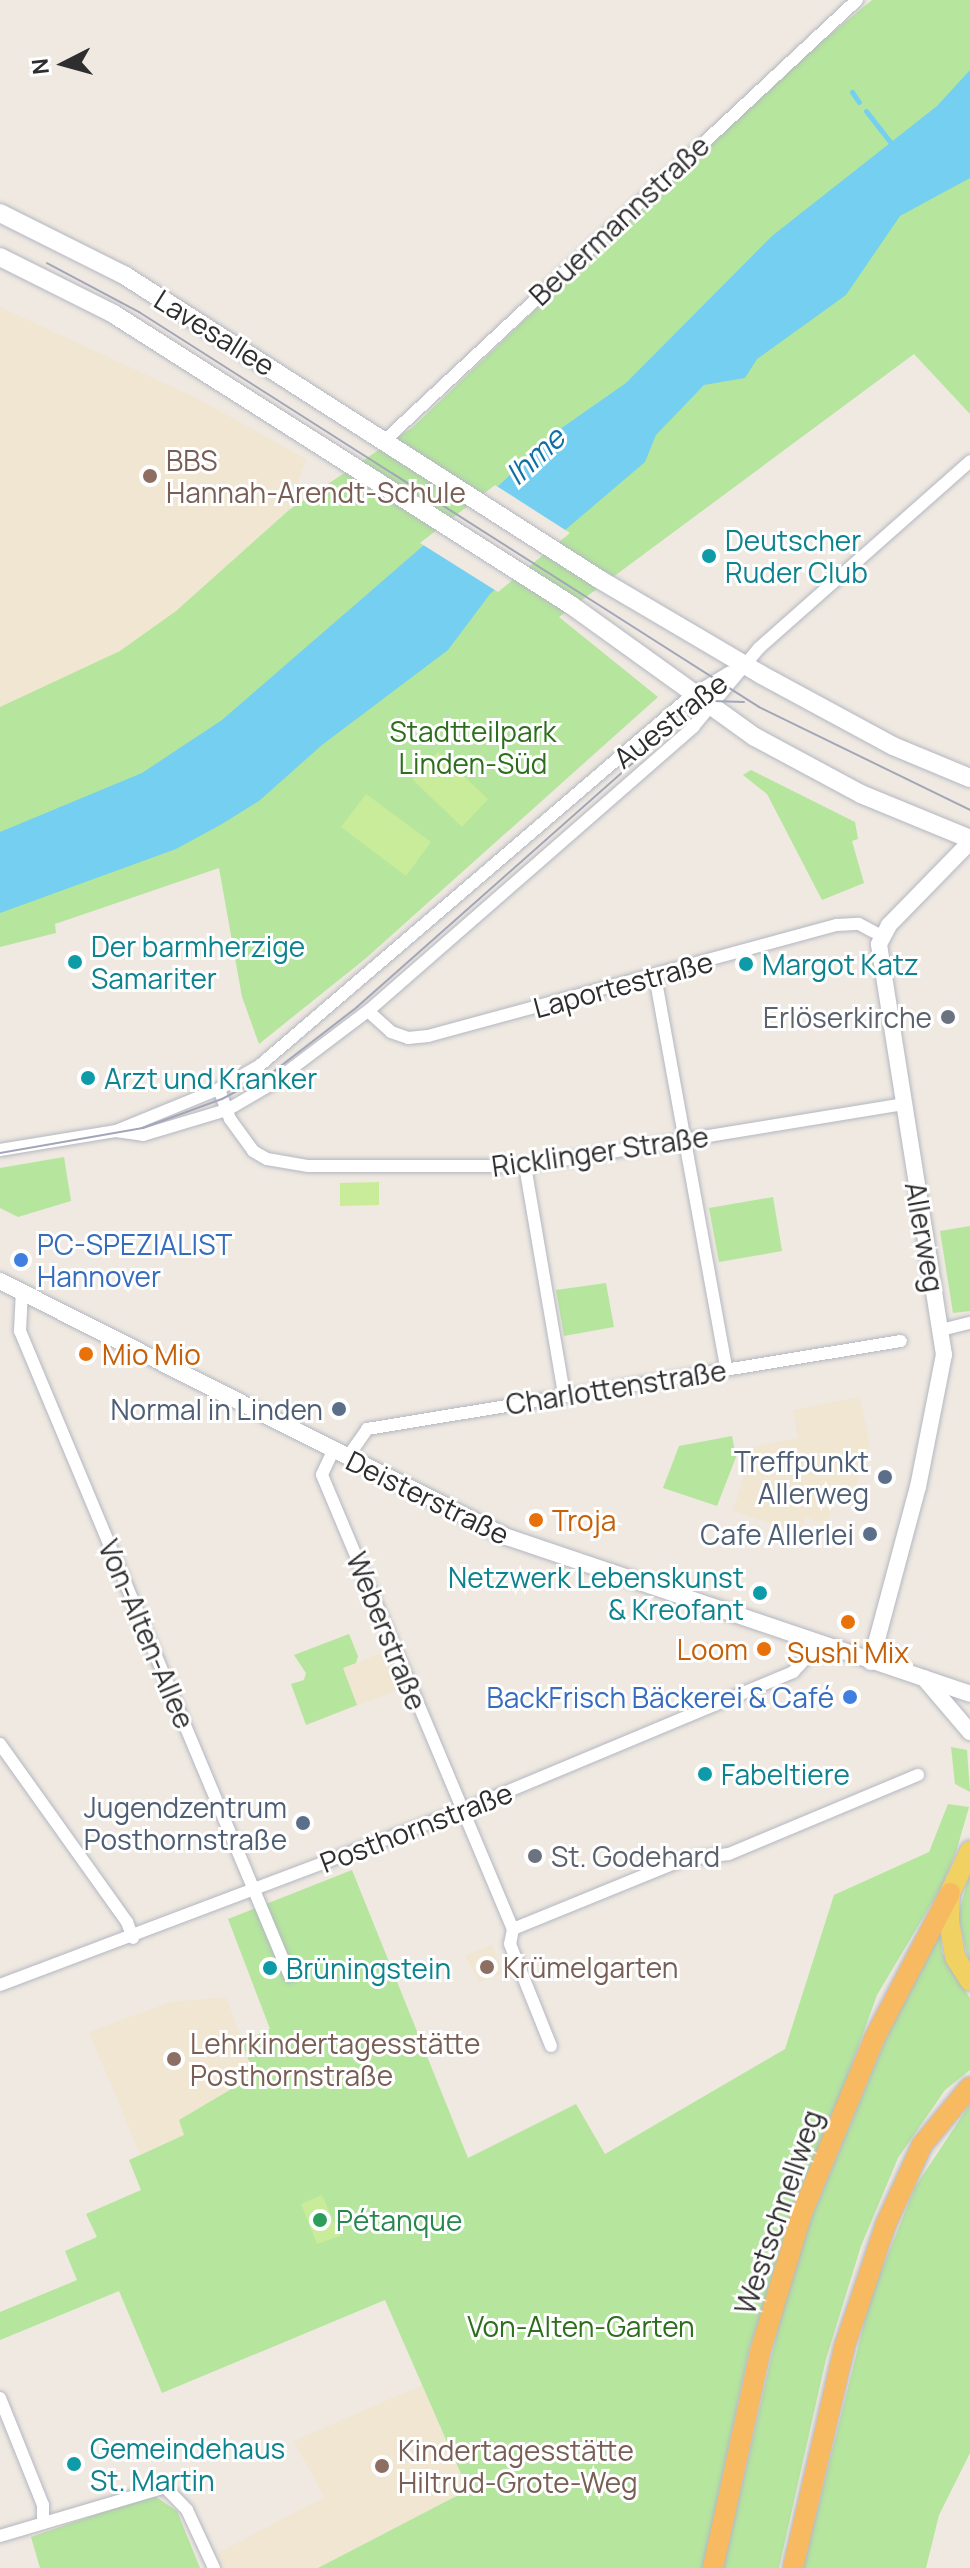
<!DOCTYPE html>
<meta charset="utf-8">
<style>
body{margin:0}
#map{position:relative;width:970px;height:2568px;overflow:hidden;background:#efe9e1;font-family:Manrope,sans-serif}
div>[style]{position:absolute}
[style*='--x']{left:calc(var(--x)*1px);top:calc(var(--y)*1px);width:calc(var(--w)*1px);rotate:calc(var(--a)*1deg)}
.education>*{inset:0;background:#f0e6d1}
.green>*{inset:0;background:#b6e59e}
.pitch>*{inset:0;background:#c9ec9a}
.water>*{inset:0;background:#75cff0}
.pier>*{inset:0;background:#efe9e1}
.stream>*{height:5px;margin:-2.5px;padding:0 2.5px;transform-origin:2.5px;border-radius:2.5px;background:#75cff0}
.roads{filter:drop-shadow(0 0 2px #b4b7c1) drop-shadow(0 0 2px #b4b7c1)}
.minor>*{height:12px;margin:-6px;padding:0 6px;transform-origin:6px;border-radius:6px;background:#fff}
.tertiary>*{height:16px;margin:-8px;padding:0 8px;transform-origin:8px;border-radius:8px;background:#fff}
.secondary>*{height:18px;margin:-9px;padding:0 9px;transform-origin:9px;border-radius:9px;background:#fff}
.primary>*{height:20px;margin:-10px;padding:0 10px;transform-origin:10px;border-radius:10px;background:#f2d163}
.trunk>*{height:20px;margin:-10px;padding:0 10px;transform-origin:10px;border-radius:10px;background:#f8ba60}
.tram>*{height:2px;margin:-1px;padding:0 1px;transform-origin:1px;border-radius:1px;background:#a3a6b8}
.dots>*{width:22px;height:22px;translate:-50% -50%;box-sizing:border-box;border:4px solid #fff;border-radius:50%}
span{translate:-50% -50%;white-space:nowrap;text-align:center;line-height:1.15;-webkit-text-stroke:6px #fff;paint-order:stroke}
.street-label{font-size:28px;color:#2e2e2e}
.education-label{font-size:28px;color:#785e54}
.left{translate:0 -50%;text-align:left}
.culture-label{font-size:28px;color:#0d838f}
.right{translate:-100% -50%;text-align:right}
.park-label{font-size:28px;color:#2c6e1b}
.worship-label{font-size:28px;color:#5b616d}
.shop-label{font-size:28px;color:#366cbe}
.food-label{font-size:28px;color:#c56008}
.service-label{font-size:28px;color:#4e5e75}
.leisure-label{font-size:28px;color:#27864d}
.water-label{font-size:30px;color:#0d6fa3;font-style:italic}
.north{position:absolute;left:24px;top:24px;width:80px;height:80px;-webkit-text-stroke:6px #fff;paint-order:stroke;rotate:264deg;font-size:22px;font-weight:700;line-height:32px;text-align:center;color:#2e2e2e}
.north::after{content:'';display:block;margin:auto;width:28px;height:36px;background:#2e2e2e;clip-path:polygon(50% 0,100% 100%,50% 72%,0 100%)}
</style>
<div id="map">
<div class="education">
<i style="clip-path:polygon(0 307px,194px 397px,306px 459px,289px 510px,176px 611px,120px 652px,0 707px)"></i>
<i style="clip-path:polygon(859px 1397px,870px 1443px,853px 1495px,854px 1507px,835px 1502px,826px 1525px,805px 1517px,799px 1533px,733px 1511px,748px 1463px,747px 1448px,798px 1438px,793px 1410px)"></i>
<i style="clip-path:polygon(349px 1634px,356px 1663px,387px 1651px,401px 1689px,306px 1725px,291px 1684px,304px 1680px,306px 1673px,294px 1655px)"></i>
<i style="clip-path:polygon(492px 1945px,503px 1973px,479px 1982px,465px 1956px)"></i>
<i style="clip-path:polygon(226px 1997px,255px 2075px,179px 2120px,185px 2135px,140px 2154px,89px 2032px,171px 2002px)"></i>
<i style="clip-path:polygon(422px 2385px,468px 2490px,318px 2568px,226px 2568px,218px 2553px,324px 2497px,294px 2441px)"></i>
</div>
<div class="green">
<i style="clip-path:polygon(872px 0,970px 0,970px 414px,914px 354px,559px 617px,658px 697px,365px 959px,259px 1044px,242px 997px,219px 868px,55px 924px,56px 933px,0 947px,0 707px,120px 651px,176px 611px,289px 510px,413px 427px,774px 81px)"></i>
<i style="clip-path:polygon(751px 770px,855px 822px,858px 839px,852px 841px,864px 883px,822px 900px,767px 794px,743px 775px)"></i>
<i style="clip-path:polygon(64px 1157px,71px 1201px,18px 1217px,0 1208px,0 1168px)"></i>
<i style="clip-path:polygon(773px 1197px,782px 1251px,719px 1262px,709px 1208px)"></i>
<i style="clip-path:polygon(970px 1226px,970px 1311px,953px 1313px,940px 1231px)"></i>
<i style="clip-path:polygon(606px 1283px,614px 1327px,564px 1336px,556px 1290px)"></i>
<i style="clip-path:polygon(732px 1436px,736px 1457px,717px 1506px,663px 1488px,679px 1446px)"></i>
<i style="clip-path:polygon(349px 1634px,358px 1656px,356px 1663px,343px 1668px,357px 1705px,306px 1725px,291px 1684px,304px 1680px,306px 1673px,294px 1655px)"></i>
<i style="clip-path:polygon(951px 1747px,967px 1750px,970px 1792px,955px 1784px)"></i>
<i style="clip-path:polygon(948px 1804px,969px 1807px,956px 1852px,942px 1886px,877px 1995px,750px 2346px,703px 2568px,318px 2568px,468px 2490px,385px 2300px,162px 2393px,119px 2291px,0 2340px,0 2312px,77px 2280px,65px 2251px,97px 2237px,86px 2214px,141px 2190px,129px 2160px,184px 2135px,179px 2120px,255px 2075px,241px 2042px,270px 2029px,228px 1919px,352px 1870px,468px 2158px,576px 2104px,605px 2154px,785px 2049px,834px 1895px,929px 1852px)"></i>
<i style="clip-path:polygon(970px 1871px,970px 1966px,958px 1916px)"></i>
<i style="clip-path:polygon(940px 1931px,942px 1953px,970px 1998px,970px 2070px,945px 2090px,898px 2158px,861px 2246px,826px 2359px,779px 2568px,723px 2568px,793px 2262px,892px 2024px)"></i>
<i style="clip-path:polygon(970px 2104px,970px 2453px,939px 2515px,926px 2568px,803px 2568px,870px 2299px,915px 2187px)"></i>
<i style="clip-path:polygon(153px 2495px,177px 2511px,200px 2568px,40px 2568px,31px 2537px)"></i>
</div>
<div class="pitch">
<i style="clip-path:polygon(438px 752px,488px 799px,462px 827px,412px 779px)"></i>
<i style="clip-path:polygon(366px 794px,431px 842px,406px 876px,341px 827px)"></i>
<i style="clip-path:polygon(379px 1182px,379px 1205px,340px 1206px,340px 1183px)"></i>
<i style="clip-path:polygon(322px 2195px,340px 2236px,317px 2244px,301px 2204px)"></i>
</div>
<div class="water">
<i style="clip-path:polygon(970px 70px,970px 178px,900px 216px,846px 295px,757px 359px,745px 378px,704px 385px,656px 435px,645px 462px,490px 594px,448px 650px,322px 745px,259px 801px,222px 824px,176px 849px,0 913px,0 832px,142px 773px,222px 720px,424px 545px,470px 513px,553px 434px,626px 383px,772px 236px,937px 106px)"></i>
</div>
<div class="pier">
<i style="clip-path:polygon(495px 485px,570px 533px,498px 592px,420px 543px)"></i>
</div>
<div class="stream">
<i style="--x:852;--y:92;--w:12;--a:55"></i>
<i style="--x:866;--y:111;--w:41;--a:52"></i>
</div>
<div class="roads">
<div class="minor">
<i style="--x:383;--y:442;--w:648;--a:-43"></i>
<i style="--x:655;--y:976;--w:398;--a:79.7"></i>
<i style="--x:368;--y:1011;--w:31;--a:42"></i>
<i style="--x:391;--y:1032;--w:18;--a:19"></i>
<i style="--x:408;--y:1038;--w:20;--a:-6"></i>
<i style="--x:428;--y:1036;--w:424;--a:-15.2"></i>
<i style="--x:837;--y:925;--w:22;--a:-3"></i>
<i style="--x:859;--y:924;--w:26;--a:28"></i>
<i style="--x:219;--y:1089;--w:32;--a:70"></i>
<i style="--x:230;--y:1119;--w:39;--a:54"></i>
<i style="--x:253;--y:1151;--w:16;--a:30"></i>
<i style="--x:267;--y:1159;--w:42;--a:9.7"></i>
<i style="--x:308;--y:1166;--w:217;--a:0"></i>
<i style="--x:525;--y:1166;--w:382;--a:-9.3"></i>
<i style="--x:116;--y:1131;--w:27;--a:8"></i>
<i style="--x:143;--y:1135;--w:88;--a:-16.6"></i>
<i style="--x:227;--y:1110;--w:50;--a:-30.2"></i>
<i style="--x:270;--y:1085;--w:123;--a:-37.1"></i>
<i style="--x:368;--y:1011;--w:432;--a:-41.1"></i>
<i style="--x:693;--y:727;--w:103;--a:-50.1"></i>
<i style="--x:759;--y:648;--w:282;--a:-41.5"></i>
<i style="--x:0;--y:1150;--w:118;--a:-9.3"></i>
<i style="--x:116;--y:1131;--w:111;--a:-22.2"></i>
<i style="--x:219;--y:1089;--w:46;--a:-29.9"></i>
<i style="--x:259;--y:1066;--w:570;--a:-40.59"></i>
<i style="--x:692;--y:695;--w:44;--a:-31.2"></i>
<i style="--x:525;--y:1166;--w:232;--a:80.3"></i>
<i style="--x:22;--y:1290;--w:41;--a:92.8"></i>
<i style="--x:20;--y:1331;--w:699;--a:67.29"></i>
<i style="--x:941;--y:1330;--w:30;--a:-14"></i>
<i style="--x:333;--y:1451;--w:26;--a:115"></i>
<i style="--x:322;--y:1475;--w:493;--a:67.2"></i>
<i style="--x:513;--y:1929;--w:15;--a:101"></i>
<i style="--x:510;--y:1944;--w:110;--a:68.1"></i>
<i style="--x:347;--y:1458;--w:35;--a:-55"></i>
<i style="--x:367;--y:1429;--w:541;--a:-9.36"></i>
<i style="--x:0;--y:1744;--w:219;--a:54.5"></i>
<i style="--x:127;--y:1922;--w:17;--a:69"></i>
<i style="--x:513;--y:1929;--w:183;--a:-22.2"></i>
<i style="--x:682;--y:1860;--w:47;--a:-7.3"></i>
<i style="--x:729;--y:1854;--w:205;--a:-22.7"></i>
<i style="--x:0;--y:1985;--w:493;--a:-20.7"></i>
<i style="--x:461;--y:1811;--w:360;--a:-22.7"></i>
<i style="--x:793;--y:1672;--w:37;--a:-47"></i>
<i style="--x:0;--y:2398;--w:115;--a:68.1"></i>
<i style="--x:43;--y:2505;--w:18;--a:90"></i>
<i style="--x:0;--y:2536;--w:172;--a:-16.5"></i>
<i style="--x:165;--y:2487;--w:32;--a:46"></i>
<i style="--x:187;--y:2510;--w:64;--a:65"></i>
</div>
<div class="tertiary">
<i style="--x:0;--y:1281;--w:568;--a:26.79"></i>
<i style="--x:507;--y:1537;--w:489;--a:18.7"></i>
<i style="--x:871;--y:1662;--w:181;--a:-75"></i>
<i style="--x:918;--y:1487;--w:135;--a:-78.9"></i>
<i style="--x:944;--y:1355;--w:416;--a:-99"></i>
<i style="--x:879;--y:944;--w:21;--a:-62"></i>
<i style="--x:889;--y:925;--w:116;--a:-45.7"></i>
<i style="--x:924;--y:1678;--w:71;--a:49.6"></i>
</div>
<div class="secondary">
<i style="--x:0;--y:213;--w:139;--a:26.6"></i>
<i style="--x:124;--y:275;--w:564;--a:32.62"></i>
<i style="--x:599;--y:579;--w:187;--a:30.5"></i>
<i style="--x:760;--y:674;--w:151;--a:28.4"></i>
<i style="--x:893;--y:746;--w:83;--a:22.6"></i>
<i style="--x:0;--y:257;--w:125;--a:26.6"></i>
<i style="--x:112;--y:313;--w:544;--a:32.46"></i>
<i style="--x:571;--y:605;--w:226;--a:35.7"></i>
<i style="--x:755;--y:737;--w:120;--a:28.3"></i>
<i style="--x:861;--y:794;--w:118;--a:22.4"></i>
</div>
<div class="primary">
<i style="--x:970;--y:1851;--w:47;--a:115.5"></i>
<i style="--x:950;--y:1893;--w:29;--a:92"></i>
<i style="--x:949;--y:1922;--w:36;--a:80"></i>
<i style="--x:955;--y:1957;--w:28;--a:58"></i>
</div>
<div class="trunk">
<i style="--x:713;--y:2568;--w:221;--a:-77.7"></i>
<i style="--x:760;--y:2352;--w:145;--a:-73.2"></i>
<i style="--x:802;--y:2213;--w:188;--a:-67.5"></i>
<i style="--x:874;--y:2039;--w:165;--a:-62.5"></i>
<i style="--x:793;--y:2568;--w:226;--a:-76.9"></i>
<i style="--x:844;--y:2348;--w:131;--a:-71.3"></i>
<i style="--x:886;--y:2224;--w:87;--a:-65.5"></i>
<i style="--x:922;--y:2145;--w:75;--a:-50.4"></i>
</div>
</div>
<div class="tram">
<i style="--x:47;--y:263;--w:104;--a:28"></i>
<i style="--x:139;--y:312;--w:735;--a:32.5"></i>
<i style="--x:759;--y:707;--w:235;--a:26"></i>
<i style="--x:0;--y:1153;--w:145;--a:-9.9"></i>
<i style="--x:143;--y:1128;--w:84;--a:-20.2"></i>
<i style="--x:222;--y:1099;--w:58;--a:-27.9"></i>
<i style="--x:273;--y:1072;--w:106;--a:-37.7"></i>
<i style="--x:357;--y:1007;--w:435;--a:-41.5"></i>
<i style="--x:683;--y:719;--w:35;--a:-31"></i>
<i style="--x:713;--y:701;--w:31;--a:2"></i>
</div>
<div class="dots">
<i style="left:150px;top:476px;background:#8d6e63"></i>
<i style="left:709px;top:556px;background:#0f9aa8"></i>
<i style="left:75px;top:962px;background:#0f9aa8"></i>
<i style="left:746px;top:964px;background:#0f9aa8"></i>
<i style="left:948px;top:1017px;background:#6b7280"></i>
<i style="left:88px;top:1078px;background:#0f9aa8"></i>
<i style="left:21px;top:1260px;background:#3f7fe0"></i>
<i style="left:86px;top:1354px;background:#e8710a"></i>
<i style="left:339px;top:1409px;background:#5c6f8a"></i>
<i style="left:885px;top:1477px;background:#5c6f8a"></i>
<i style="left:536px;top:1520px;background:#e8710a"></i>
<i style="left:870px;top:1534px;background:#5c6f8a"></i>
<i style="left:760px;top:1593px;background:#0f9aa8"></i>
<i style="left:848px;top:1622px;background:#e8710a"></i>
<i style="left:764px;top:1649px;background:#e8710a"></i>
<i style="left:850px;top:1697px;background:#3f7fe0"></i>
<i style="left:705px;top:1774px;background:#0f9aa8"></i>
<i style="left:303px;top:1823px;background:#5c6f8a"></i>
<i style="left:535px;top:1856px;background:#6b7280"></i>
<i style="left:487px;top:1967px;background:#8d6e63"></i>
<i style="left:270px;top:1968px;background:#0f9aa8"></i>
<i style="left:174px;top:2059px;background:#8d6e63"></i>
<i style="left:320px;top:2220px;background:#2e9e5b"></i>
<i style="left:74px;top:2464px;background:#0f9aa8"></i>
<i style="left:382px;top:2466px;background:#8d6e63"></i>
</div>
<div class="street-label">
<span style="left:619px;top:220px;rotate:-43deg">Beuermannstraße</span>
<span style="left:215px;top:332px;rotate:32deg">Lavesallee</span>
<span style="left:670px;top:720px;rotate:-38deg">Auestraße</span>
<span style="left:623px;top:984px;rotate:-15deg">Laportestraße</span>
<span style="left:600px;top:1151px;rotate:-8deg">Ricklinger Straße</span>
<span style="left:925px;top:1237px;rotate:80deg">Allerweg</span>
<span style="left:616px;top:1387px;rotate:-9deg">Charlottenstraße</span>
<span style="left:428px;top:1497px;rotate:26deg">Deisterstraße</span>
<span style="left:387px;top:1631px;rotate:68deg">Weberstraße</span>
<span style="left:147px;top:1634px;rotate:67deg">Von-Alten-Allee</span>
<span style="left:416px;top:1827px;rotate:-21deg">Posthornstraße</span>
<span style="left:778px;top:2212px;rotate:-71deg">Westschnellweg</span>
</div>
<div class="education-label">
<span class="left" style="left:166px;top:476px">BBS<br>Hannah-Arendt-Schule</span>
<span class="left" style="left:503px;top:1967px">Krümelgarten</span>
<span class="left" style="left:190px;top:2059px">Lehrkindertagesstätte<br>Posthornstraße</span>
<span class="left" style="left:398px;top:2466px">Kindertagesstätte<br>Hiltrud-Grote-Weg</span>
</div>
<div class="culture-label">
<span class="left" style="left:725px;top:556px">Deutscher<br>Ruder Club</span>
<span class="left" style="left:91px;top:962px">Der barmherzige<br>Samariter</span>
<span class="left" style="left:762px;top:964px">Margot Katz</span>
<span class="left" style="left:104px;top:1078px">Arzt und Kranker</span>
<span class="right" style="left:744px;top:1593px">Netzwerk Lebenskunst<br>&amp; Kreofant</span>
<span class="left" style="left:721px;top:1774px">Fabeltiere</span>
<span class="left" style="left:286px;top:1968px">Brüningstein</span>
<span class="left" style="left:90px;top:2464px">Gemeindehaus<br>St. Martin</span>
</div>
<div class="park-label">
<span style="left:473px;top:747px">Stadtteilpark<br>Linden-Süd</span>
<span style="left:581px;top:2326px">Von-Alten-Garten</span>
</div>
<div class="worship-label">
<span class="right" style="left:932px;top:1017px">Erlöserkirche</span>
<span class="left" style="left:551px;top:1856px">St. Godehard</span>
</div>
<div class="shop-label">
<span class="left" style="left:37px;top:1260px">PC-SPEZIALIST<br>Hannover</span>
<span class="right" style="left:834px;top:1697px">BackFrisch Bäckerei &amp; Café</span>
</div>
<div class="food-label">
<span class="left" style="left:102px;top:1354px">Mio Mio</span>
<span class="left" style="left:552px;top:1520px">Troja</span>
<span class="right" style="left:748px;top:1649px">Loom</span>
<span style="left:848px;top:1652px">Sushi Mix</span>
</div>
<div class="service-label">
<span class="right" style="left:323px;top:1409px">Normal in Linden</span>
<span class="right" style="left:869px;top:1477px">Treffpunkt<br>Allerweg</span>
<span class="right" style="left:854px;top:1534px">Cafe Allerlei</span>
<span class="right" style="left:287px;top:1823px">Jugendzentrum<br>Posthornstraße</span>
</div>
<div class="leisure-label">
<span class="left" style="left:336px;top:2220px">Pétanque</span>
</div>
<div class="water-label">
<span style="left:535px;top:456px;rotate:-43deg">Ihme</span>
</div>
<div class="north">N</div>
</div>
